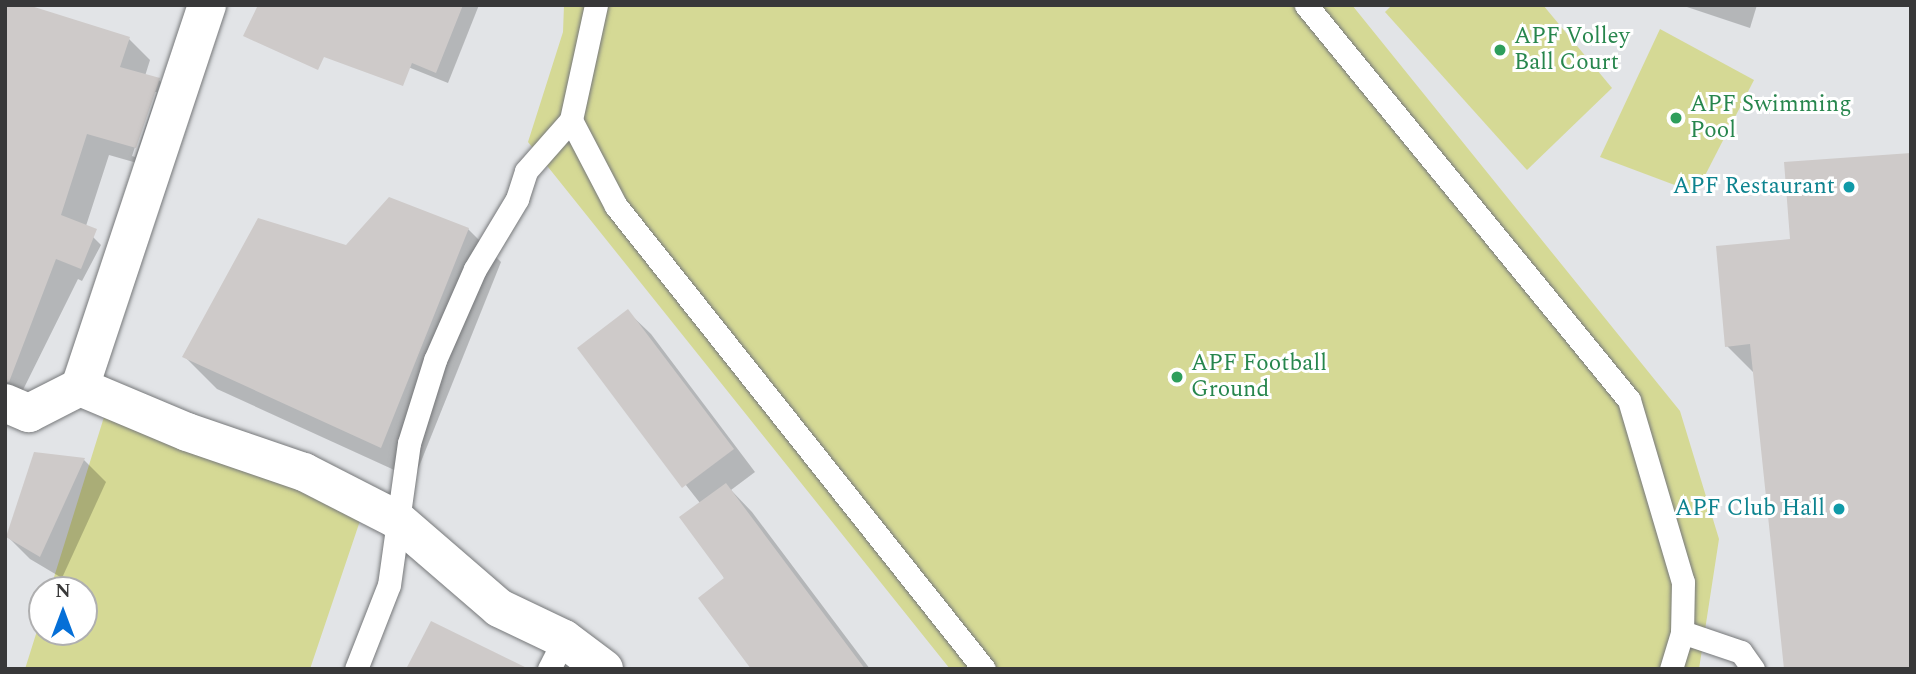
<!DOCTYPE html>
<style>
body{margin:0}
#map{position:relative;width:1916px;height:674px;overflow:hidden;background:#e2e4e7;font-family:Spectral,serif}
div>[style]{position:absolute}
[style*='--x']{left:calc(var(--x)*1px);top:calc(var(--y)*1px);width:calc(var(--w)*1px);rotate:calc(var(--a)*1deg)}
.green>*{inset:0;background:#d5d995}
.shadow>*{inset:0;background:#0003}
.building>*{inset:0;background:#cecac9}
.roads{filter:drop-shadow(0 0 2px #76787a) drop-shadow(0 0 2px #76787a)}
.lane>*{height:23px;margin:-11.5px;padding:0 11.5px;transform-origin:11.5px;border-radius:11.5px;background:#fff}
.street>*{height:38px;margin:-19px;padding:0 19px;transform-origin:19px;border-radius:19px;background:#fff}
.dots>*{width:19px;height:19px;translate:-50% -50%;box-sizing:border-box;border:4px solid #fff;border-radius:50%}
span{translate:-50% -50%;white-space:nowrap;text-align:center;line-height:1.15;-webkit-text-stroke:6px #fff;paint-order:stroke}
.leisure-label{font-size:23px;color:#27864d}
.left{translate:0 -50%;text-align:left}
.culture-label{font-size:23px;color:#0d838f}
.right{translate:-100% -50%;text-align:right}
.frame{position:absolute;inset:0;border:7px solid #383839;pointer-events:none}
.north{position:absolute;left:28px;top:576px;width:70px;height:70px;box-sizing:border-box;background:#fff;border:2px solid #afafb0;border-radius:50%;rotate:0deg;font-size:19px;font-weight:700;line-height:28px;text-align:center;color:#383839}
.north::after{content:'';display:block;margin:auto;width:24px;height:32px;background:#056fd7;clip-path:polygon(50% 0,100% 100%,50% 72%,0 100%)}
</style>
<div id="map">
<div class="green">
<i style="clip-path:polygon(564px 5px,1352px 5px,1680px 411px,1719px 539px,1699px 669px,950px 669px,528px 142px,563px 32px)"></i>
<i style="clip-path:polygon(1392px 5px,1543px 5px,1612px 88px,1527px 170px,1385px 12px)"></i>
<i style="clip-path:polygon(1660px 29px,1754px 80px,1696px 193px,1600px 157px)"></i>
<i style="clip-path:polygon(104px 417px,364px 509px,310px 669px,25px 669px,42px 615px,42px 632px,84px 632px,84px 590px,50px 590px)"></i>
</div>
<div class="shadow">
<i style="clip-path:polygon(414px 5px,479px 5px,448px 83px,398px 63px)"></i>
<i style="clip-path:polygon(1681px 5px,1757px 5px,1750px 28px)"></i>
<i style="clip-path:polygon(evenodd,129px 39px,150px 60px,145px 76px,159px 80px,180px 101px,158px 169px,109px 155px,85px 229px,101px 245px,82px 281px,78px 279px,19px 398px,5px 392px,5px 282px,129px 39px,153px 92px,157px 92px,135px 157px,132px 156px,153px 92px)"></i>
<i style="clip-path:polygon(468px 229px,501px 262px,414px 479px,217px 389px,185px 357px,346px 247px)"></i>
<i style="clip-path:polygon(1792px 241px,1755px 374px,1727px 346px)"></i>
<i style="clip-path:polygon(628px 312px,651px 334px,755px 472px,731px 490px,752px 512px,870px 669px,753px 669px,700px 503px,579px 349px)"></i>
<i style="clip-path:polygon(35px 454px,84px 460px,106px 482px,62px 578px,30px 559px,8px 537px)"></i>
</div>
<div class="building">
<i style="clip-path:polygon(5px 5px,28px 5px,130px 37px,120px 67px,160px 78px,136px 148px,87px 134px,61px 215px,97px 229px,81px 269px,56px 259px,9px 382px,5px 382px)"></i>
<i style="clip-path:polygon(258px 5px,463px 5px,436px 73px,412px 63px,403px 86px,324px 57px,318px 70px,243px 36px)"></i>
<i style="clip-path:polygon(1911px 153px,1911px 669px,1784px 669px,1750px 344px,1725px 347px,1716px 246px,1790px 239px,1784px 162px)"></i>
<i style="clip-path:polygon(389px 197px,469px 228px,381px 448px,182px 357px,258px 218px,346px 245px)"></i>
<i style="clip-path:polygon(628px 309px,734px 449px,682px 488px,577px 348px)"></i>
<i style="clip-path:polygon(34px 452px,85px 458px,40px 557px,6px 537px)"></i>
<i style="clip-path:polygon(726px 483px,865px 669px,751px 669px,698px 598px,724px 578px,679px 517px)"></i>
<i style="clip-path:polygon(431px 621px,529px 669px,406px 669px)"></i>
</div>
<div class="roads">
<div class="lane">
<i style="--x:596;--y:5;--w:118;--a:102.3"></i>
<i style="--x:571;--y:120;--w:97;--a:62.4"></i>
<i style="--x:616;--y:206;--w:591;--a:51.52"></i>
<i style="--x:1306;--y:5;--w:510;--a:50.73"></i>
<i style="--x:1629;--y:400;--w:190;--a:73.5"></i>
<i style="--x:1683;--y:582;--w:50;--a:91.1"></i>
<i style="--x:356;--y:669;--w:90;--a:-68.6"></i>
<i style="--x:389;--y:585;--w:143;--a:-82"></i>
<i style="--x:409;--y:443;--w:87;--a:-72.6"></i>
<i style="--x:435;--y:360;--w:99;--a:-66.3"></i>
<i style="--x:475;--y:269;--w:82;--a:-59"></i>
<i style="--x:517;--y:199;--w:29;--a:-72"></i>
<i style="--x:526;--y:171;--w:68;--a:-48.6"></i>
<i style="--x:549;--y:669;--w:34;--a:-63"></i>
<i style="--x:1671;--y:669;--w:39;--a:-73"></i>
<i style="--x:1682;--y:632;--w:62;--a:18.7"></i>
<i style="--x:1741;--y:652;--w:21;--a:55"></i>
</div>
<div class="street">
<i style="--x:80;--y:387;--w:116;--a:22.8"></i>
<i style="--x:187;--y:432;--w:124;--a:18.9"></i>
<i style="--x:304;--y:472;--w:103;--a:27.1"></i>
<i style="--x:396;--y:519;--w:136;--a:40.8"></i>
<i style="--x:499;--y:608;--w:72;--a:25.5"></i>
<i style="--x:564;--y:639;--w:50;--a:36.9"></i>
<i style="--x:5;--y:403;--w:26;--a:23"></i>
<i style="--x:29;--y:413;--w:57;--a:-27"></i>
<i style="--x:80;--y:387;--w:403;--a:-71.6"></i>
</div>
</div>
<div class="dots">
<i style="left:1500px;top:50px;background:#2e9e5b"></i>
<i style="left:1676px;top:118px;background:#2e9e5b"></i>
<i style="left:1849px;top:187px;background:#0f9aa8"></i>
<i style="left:1177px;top:377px;background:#2e9e5b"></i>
<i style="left:1839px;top:509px;background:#0f9aa8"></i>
</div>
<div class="leisure-label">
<span class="left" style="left:1514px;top:50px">APF Volley<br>Ball Court</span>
<span class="left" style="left:1690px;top:118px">APF Swimming<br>Pool</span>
<span class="left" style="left:1191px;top:377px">APF Football<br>Ground</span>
</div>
<div class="culture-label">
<span class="right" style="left:1835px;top:187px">APF Restaurant</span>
<span class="right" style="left:1825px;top:509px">APF Club Hall</span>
</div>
<div class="frame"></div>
<div class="north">N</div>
</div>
